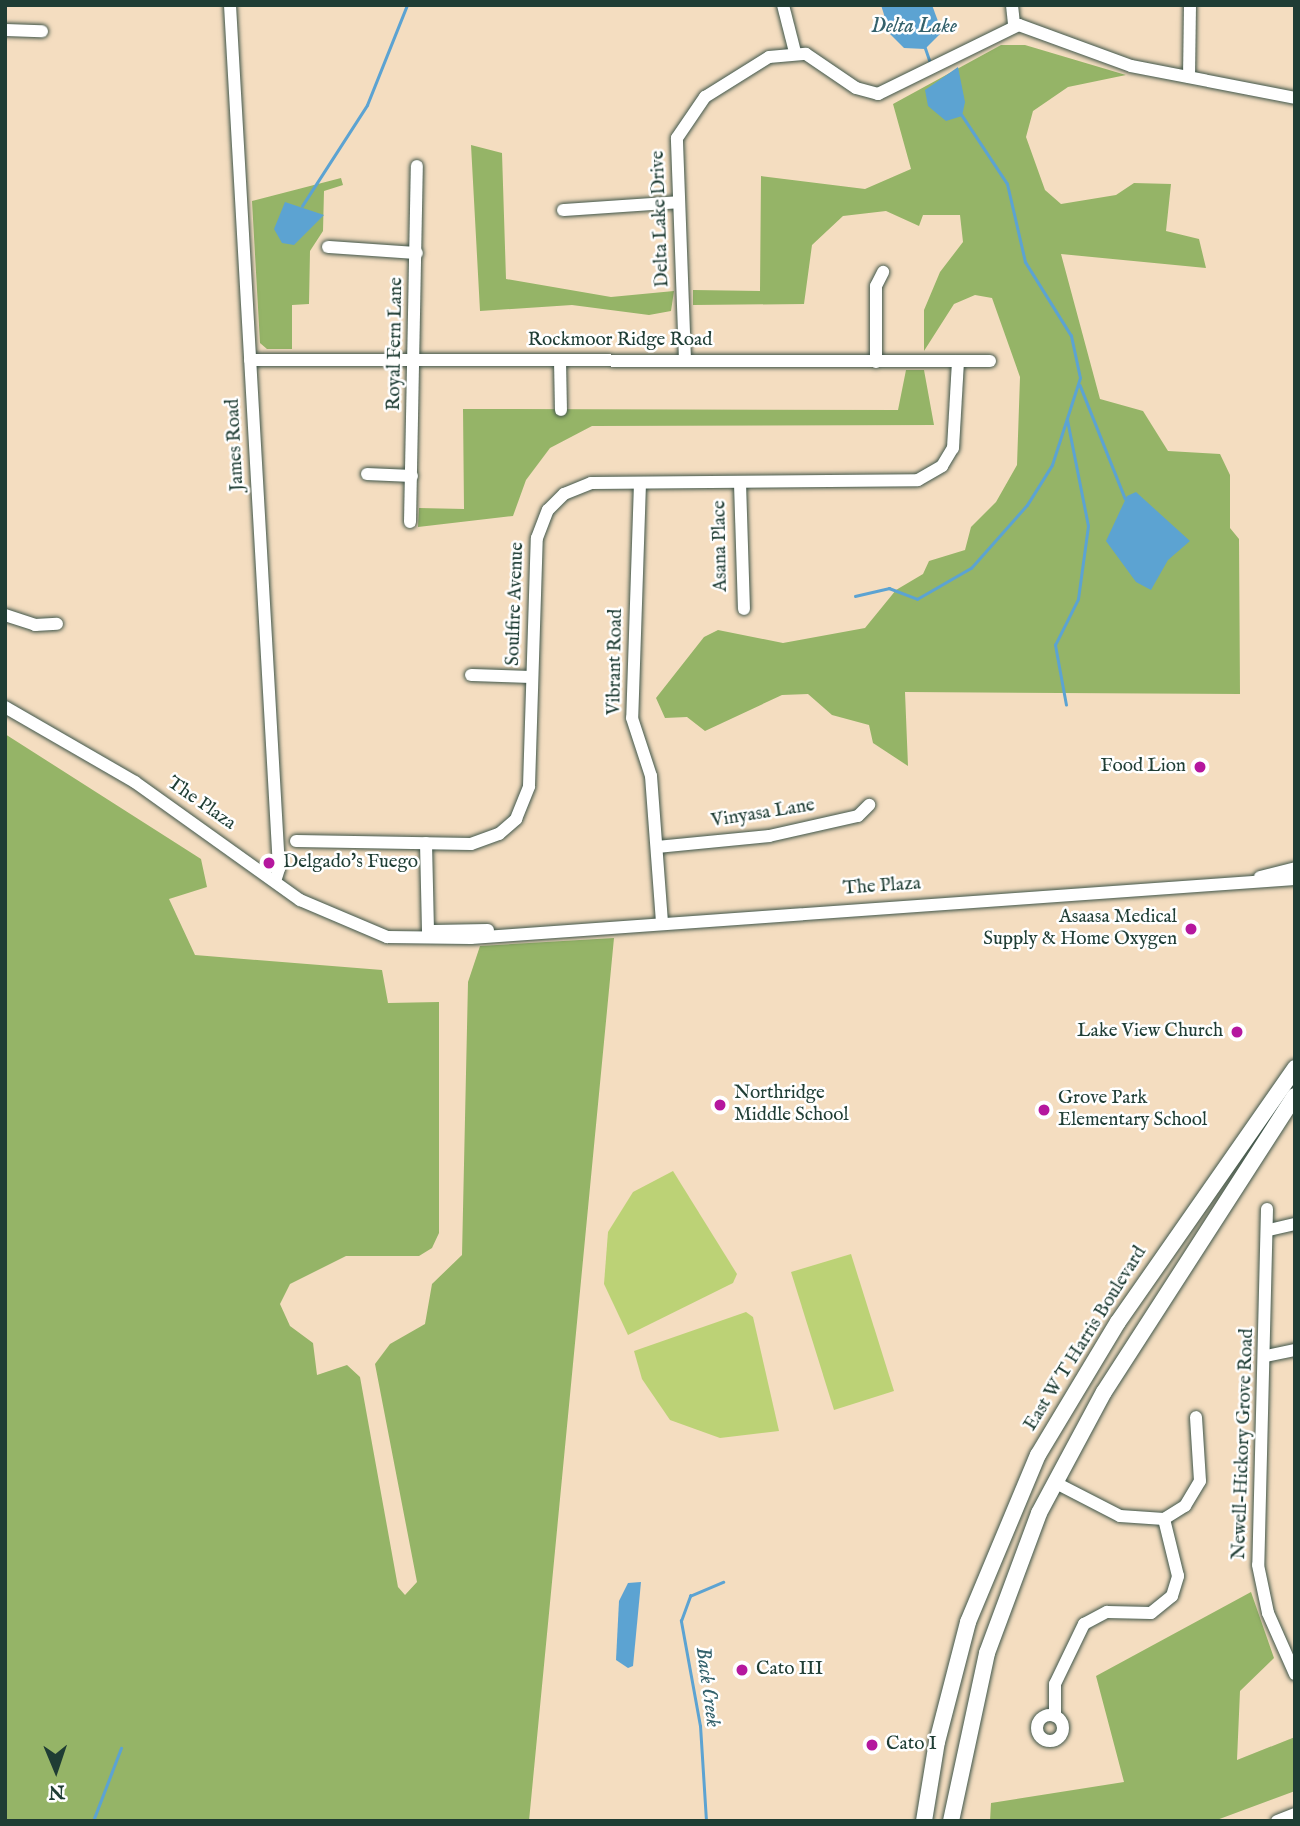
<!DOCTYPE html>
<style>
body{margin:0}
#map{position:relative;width:1300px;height:1826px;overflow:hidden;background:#f4ddc0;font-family:"IM FELL English",serif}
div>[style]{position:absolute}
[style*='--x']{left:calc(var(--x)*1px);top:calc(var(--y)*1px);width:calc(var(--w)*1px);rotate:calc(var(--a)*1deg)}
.green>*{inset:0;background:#bcd276}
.forest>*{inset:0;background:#95b467}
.water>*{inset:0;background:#5ca3d2}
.stream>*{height:2.5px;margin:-1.25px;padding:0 1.25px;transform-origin:1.25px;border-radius:1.25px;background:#5ca3d2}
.roads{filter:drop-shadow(0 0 2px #3f5549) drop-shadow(0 0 2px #3f5549)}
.minor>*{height:12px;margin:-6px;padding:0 6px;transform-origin:6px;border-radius:6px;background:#fff}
.minor>.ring{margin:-6px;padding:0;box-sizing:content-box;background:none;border:12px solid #fff;border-radius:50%}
.major>*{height:16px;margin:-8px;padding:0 8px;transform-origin:8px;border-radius:8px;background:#fff}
.dots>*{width:19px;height:19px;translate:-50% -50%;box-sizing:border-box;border:4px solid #fff;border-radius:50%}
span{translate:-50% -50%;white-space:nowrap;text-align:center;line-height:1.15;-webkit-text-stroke:5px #fff;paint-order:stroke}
.street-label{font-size:19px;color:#1f3d34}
.poi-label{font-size:19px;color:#1f3d34}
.right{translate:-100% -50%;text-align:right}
.left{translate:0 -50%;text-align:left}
.water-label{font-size:21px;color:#34616b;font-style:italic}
.frame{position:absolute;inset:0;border:7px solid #1f3d34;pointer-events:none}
.north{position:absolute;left:21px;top:1735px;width:70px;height:70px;-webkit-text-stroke:5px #fff;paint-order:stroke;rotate:178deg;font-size:19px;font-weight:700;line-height:28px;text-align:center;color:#1f3d34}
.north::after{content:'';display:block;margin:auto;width:24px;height:32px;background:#1f3d34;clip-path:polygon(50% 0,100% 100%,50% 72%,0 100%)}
</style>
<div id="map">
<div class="green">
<i style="clip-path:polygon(673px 1171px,737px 1274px,733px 1283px,628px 1335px,604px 1284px,608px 1232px,633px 1192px)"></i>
<i style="clip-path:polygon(851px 1254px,894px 1391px,834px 1410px,791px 1272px)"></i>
<i style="clip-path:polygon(746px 1312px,753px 1317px,779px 1431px,720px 1438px,670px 1420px,642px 1379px,634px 1351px)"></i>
</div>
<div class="forest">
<i style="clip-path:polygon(1001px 45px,1025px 45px,1126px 75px,1068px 87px,1033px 111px,1026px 137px,1045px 190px,1061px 204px,1116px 195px,1134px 183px,1171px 184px,1166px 231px,1199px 239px,1206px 268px,1061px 254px,1100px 399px,1143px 411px,1168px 451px,1220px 454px,1230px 475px,1230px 528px,1239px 539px,1240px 694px,905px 692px,908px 766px,873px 743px,869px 725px,832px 715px,808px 694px,782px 695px,705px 731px,687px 717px,665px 718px,656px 698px,704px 637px,718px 630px,783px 643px,865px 628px,896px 590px,923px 574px,929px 561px,965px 550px,971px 527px,996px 502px,1017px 465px,1020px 377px,992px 298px,975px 295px,954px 304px,924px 351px,924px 310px,940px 272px,963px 242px,960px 215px,923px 215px,919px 226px,886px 211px,843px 216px,812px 245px,804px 304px,693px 305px,693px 290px,760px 291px,761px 176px,865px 189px,911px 169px,893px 104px)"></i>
<i style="clip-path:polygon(471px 145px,502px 153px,506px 279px,611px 297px,674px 291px,671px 311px,649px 315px,572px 305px,480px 311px)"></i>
<i style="clip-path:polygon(341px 178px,343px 185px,324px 191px,323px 231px,310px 251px,309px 304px,292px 305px,292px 349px,267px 349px,260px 343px,252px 201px)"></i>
<i style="clip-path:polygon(906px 370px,924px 370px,934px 425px,592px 426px,550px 448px,526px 480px,513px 516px,418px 527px,419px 508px,464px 509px,463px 409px,898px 410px)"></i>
<i style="clip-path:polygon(5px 734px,201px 859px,207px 887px,169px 899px,195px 955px,382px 970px,388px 1003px,439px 1002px,439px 1233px,432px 1248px,419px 1256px,346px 1256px,290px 1284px,280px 1304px,290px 1326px,313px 1343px,317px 1375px,347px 1365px,360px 1377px,398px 1587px,405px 1595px,417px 1582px,375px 1364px,390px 1344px,425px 1324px,432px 1284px,462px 1255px,468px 982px,480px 946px,614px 938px,529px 1821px,5px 1821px)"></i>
<i style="clip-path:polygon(1251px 1592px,1274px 1658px,1240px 1691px,1237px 1760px,1295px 1737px,1295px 1791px,1214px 1821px,990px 1821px,991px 1803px,1124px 1782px,1096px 1676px)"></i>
</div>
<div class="water">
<i style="clip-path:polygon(881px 5px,932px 5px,942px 32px,925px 49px,904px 48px,890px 34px)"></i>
<i style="clip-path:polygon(958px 67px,965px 102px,962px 116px,946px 121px,928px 106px,925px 90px)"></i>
<i style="clip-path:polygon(285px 202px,324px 215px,294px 245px,282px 243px,274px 229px)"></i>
<i style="clip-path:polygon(1136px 492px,1190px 541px,1168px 560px,1151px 590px,1136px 582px,1106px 541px,1127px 496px)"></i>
<i style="clip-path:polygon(641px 1582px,633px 1666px,628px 1668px,616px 1660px,619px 1601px,628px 1583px)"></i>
</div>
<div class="stream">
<i style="--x:925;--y:47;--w:18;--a:71"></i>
<i style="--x:302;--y:206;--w:120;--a:-57.2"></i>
<i style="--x:367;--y:105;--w:108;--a:-68.2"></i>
<i style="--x:1080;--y:385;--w:122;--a:68.3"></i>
<i style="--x:855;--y:596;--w:35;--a:-13"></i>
<i style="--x:889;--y:588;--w:30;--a:21"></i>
<i style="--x:917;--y:599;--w:62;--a:-29.9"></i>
<i style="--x:971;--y:568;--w:84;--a:-48.4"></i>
<i style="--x:1027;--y:505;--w:47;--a:-58"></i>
<i style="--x:1052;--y:465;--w:91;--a:-72.2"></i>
<i style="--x:1080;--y:378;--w:43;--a:-102.1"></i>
<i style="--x:1071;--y:336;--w:87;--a:-121.9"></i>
<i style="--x:1025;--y:262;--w:80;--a:-103"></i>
<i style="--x:1007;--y:184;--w:82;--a:-123.5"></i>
<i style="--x:1066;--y:705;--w:61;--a:-100.4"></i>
<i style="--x:1055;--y:645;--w:51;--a:-63.4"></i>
<i style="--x:1078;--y:599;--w:74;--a:-82.2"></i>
<i style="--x:1088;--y:526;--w:108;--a:-101.2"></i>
<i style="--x:83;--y:1821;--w:4;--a:0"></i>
<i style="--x:93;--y:1821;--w:78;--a:-69"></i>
<i style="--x:706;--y:1821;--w:95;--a:-93.6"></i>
<i style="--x:700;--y:1726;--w:107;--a:-100.3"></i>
<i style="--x:681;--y:1621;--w:27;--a:-70"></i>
<i style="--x:690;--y:1596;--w:36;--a:-23"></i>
</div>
<div class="roads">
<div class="minor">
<i style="--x:230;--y:5;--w:865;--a:86.75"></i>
<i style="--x:279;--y:869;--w:13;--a:108"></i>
<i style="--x:783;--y:5;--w:49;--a:75.7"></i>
<i style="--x:1012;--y:5;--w:20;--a:84"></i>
<i style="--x:5;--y:30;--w:37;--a:2"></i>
<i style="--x:1189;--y:77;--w:72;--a:-89.2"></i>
<i style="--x:563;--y:210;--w:116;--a:-3.9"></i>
<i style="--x:328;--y:247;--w:89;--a:3.9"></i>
<i style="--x:250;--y:360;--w:740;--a:0.08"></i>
<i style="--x:560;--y:360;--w:50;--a:88.9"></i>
<i style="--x:685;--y:360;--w:222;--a:-92.1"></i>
<i style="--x:677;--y:138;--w:50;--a:-55.7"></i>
<i style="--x:705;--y:97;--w:75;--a:-32"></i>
<i style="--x:769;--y:57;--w:37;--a:-5"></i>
<i style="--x:806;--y:54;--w:60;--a:34.2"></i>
<i style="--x:856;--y:88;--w:23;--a:15"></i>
<i style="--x:878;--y:94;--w:157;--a:-26.1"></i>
<i style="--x:1019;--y:25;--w:119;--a:20.1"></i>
<i style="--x:1131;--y:66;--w:167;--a:11"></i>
<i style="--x:876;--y:362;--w:76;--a:-90"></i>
<i style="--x:876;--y:286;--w:16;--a:-63"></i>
<i style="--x:367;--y:474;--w:45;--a:2.5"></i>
<i style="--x:640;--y:483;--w:235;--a:91.9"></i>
<i style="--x:632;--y:718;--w:61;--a:71.9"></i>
<i style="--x:651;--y:776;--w:147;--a:85.7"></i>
<i style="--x:740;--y:483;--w:126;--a:88.2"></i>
<i style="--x:410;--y:522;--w:356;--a:-88.9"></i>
<i style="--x:5;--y:615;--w:32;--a:18"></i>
<i style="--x:35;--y:625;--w:22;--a:-3"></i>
<i style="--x:471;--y:675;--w:61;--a:1.9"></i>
<i style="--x:5;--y:707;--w:150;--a:30"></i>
<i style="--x:135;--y:782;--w:203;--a:35.6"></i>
<i style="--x:300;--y:900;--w:95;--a:23"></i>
<i style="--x:387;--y:937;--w:84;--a:0.7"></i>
<i style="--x:471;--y:938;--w:826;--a:-4.1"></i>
<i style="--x:296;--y:841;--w:175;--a:1"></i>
<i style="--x:471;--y:844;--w:30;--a:-20"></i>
<i style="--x:499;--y:834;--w:23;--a:-41"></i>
<i style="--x:516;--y:819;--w:35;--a:-68"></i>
<i style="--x:529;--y:786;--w:248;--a:-88.2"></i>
<i style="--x:537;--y:538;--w:30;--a:-69"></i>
<i style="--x:548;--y:510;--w:23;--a:-45"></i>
<i style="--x:564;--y:494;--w:29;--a:-22"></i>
<i style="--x:591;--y:483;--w:327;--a:-0.5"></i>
<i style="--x:918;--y:480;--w:28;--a:-30"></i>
<i style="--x:942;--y:466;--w:21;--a:-59"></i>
<i style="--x:953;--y:448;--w:87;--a:-86.7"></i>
<i style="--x:426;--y:843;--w:89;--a:88.7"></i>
<i style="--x:657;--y:847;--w:113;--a:-5.6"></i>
<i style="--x:769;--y:836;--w:91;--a:-12.7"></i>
<i style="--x:858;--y:816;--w:16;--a:-45"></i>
<i style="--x:1260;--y:877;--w:36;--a:-14"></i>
<i style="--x:433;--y:931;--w:55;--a:-1"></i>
<i style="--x:1267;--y:1209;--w:356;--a:91.4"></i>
<i style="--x:1258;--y:1565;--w:49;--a:78.2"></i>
<i style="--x:1268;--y:1613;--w:67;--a:66.1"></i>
<i style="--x:1269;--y:1230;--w:27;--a:-13"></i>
<i style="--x:1266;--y:1356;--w:30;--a:-12"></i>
<i style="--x:1054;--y:1482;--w:74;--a:27.3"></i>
<i style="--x:1120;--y:1516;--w:44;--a:3.9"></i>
<i style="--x:1164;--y:1519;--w:25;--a:-32"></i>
<i style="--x:1185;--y:1506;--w:29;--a:-59"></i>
<i style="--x:1200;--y:1481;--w:64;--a:-93.6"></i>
<i class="ring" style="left:1037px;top:1715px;width:14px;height:14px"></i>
<i style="--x:1055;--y:1716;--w:32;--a:-90"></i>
<i style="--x:1055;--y:1684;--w:67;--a:-64.2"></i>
<i style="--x:1084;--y:1624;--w:26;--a:-28"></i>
<i style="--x:1107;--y:1612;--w:44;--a:1.3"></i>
<i style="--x:1151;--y:1613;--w:27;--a:-39"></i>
<i style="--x:1172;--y:1596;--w:21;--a:-73"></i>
<i style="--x:1178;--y:1576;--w:59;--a:-103.8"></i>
<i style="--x:1277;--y:1821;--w:19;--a:-21"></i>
</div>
<div class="major">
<i style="--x:924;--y:1821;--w:80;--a:-80.7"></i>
<i style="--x:937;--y:1742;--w:124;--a:-75.5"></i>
<i style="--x:968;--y:1622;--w:181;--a:-67.3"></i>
<i style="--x:1038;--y:1455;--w:155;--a:-59"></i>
<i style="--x:1118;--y:1322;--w:310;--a:-55.1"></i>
<i style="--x:951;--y:1821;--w:172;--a:-77.9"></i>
<i style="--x:987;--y:1653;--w:149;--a:-69.6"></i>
<i style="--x:1039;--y:1513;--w:137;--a:-61.8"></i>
<i style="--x:1104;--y:1392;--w:352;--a:-57.2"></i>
</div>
</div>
<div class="dots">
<i style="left:1200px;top:767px;background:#b5179e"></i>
<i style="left:269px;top:863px;background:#b5179e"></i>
<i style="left:1191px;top:929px;background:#b5179e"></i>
<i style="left:1237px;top:1032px;background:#b5179e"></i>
<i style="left:720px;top:1105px;background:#b5179e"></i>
<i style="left:1044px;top:1110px;background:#b5179e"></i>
<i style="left:742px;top:1670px;background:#b5179e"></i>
<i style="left:872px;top:1745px;background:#b5179e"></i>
</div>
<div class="street-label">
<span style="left:661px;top:219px;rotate:-92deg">Delta Lake Drive</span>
<span style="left:620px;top:341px">Rockmoor Ridge Road</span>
<span style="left:396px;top:344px;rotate:-89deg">Royal Fern Lane</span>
<span style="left:236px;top:445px;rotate:-93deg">James Road</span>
<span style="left:721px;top:546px;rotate:-91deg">Asana Place</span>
<span style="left:516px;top:604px;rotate:-88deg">Soulfire Avenue</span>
<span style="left:616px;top:662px;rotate:-89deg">Vibrant Road</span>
<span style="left:201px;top:804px;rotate:35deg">The Plaza</span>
<span style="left:763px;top:814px;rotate:-9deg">Vinyasa Lane</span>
<span style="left:882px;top:887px;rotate:-4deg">The Plaza</span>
<span style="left:1086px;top:1339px;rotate:-58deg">East W T Harris Boulevard</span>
<span style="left:1244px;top:1444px;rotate:-88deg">Newell-Hickory Grove Road</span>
</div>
<div class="poi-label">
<span class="right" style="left:1186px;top:767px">Food Lion</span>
<span class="left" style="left:283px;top:863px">Delgado's Fuego</span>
<span class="right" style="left:1177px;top:929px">Asaasa Medical<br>Supply &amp; Home Oxygen</span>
<span class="right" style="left:1223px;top:1032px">Lake View Church</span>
<span class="left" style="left:734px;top:1105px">Northridge<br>Middle School</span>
<span class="left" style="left:1058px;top:1110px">Grove Park<br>Elementary School</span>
<span class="left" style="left:756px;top:1670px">Cato III</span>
<span class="left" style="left:886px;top:1745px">Cato I</span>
</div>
<div class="water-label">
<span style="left:914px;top:27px">Delta Lake</span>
<span style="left:707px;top:1687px;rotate:82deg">Back Creek</span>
</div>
<div class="frame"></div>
<div class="north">N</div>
</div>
